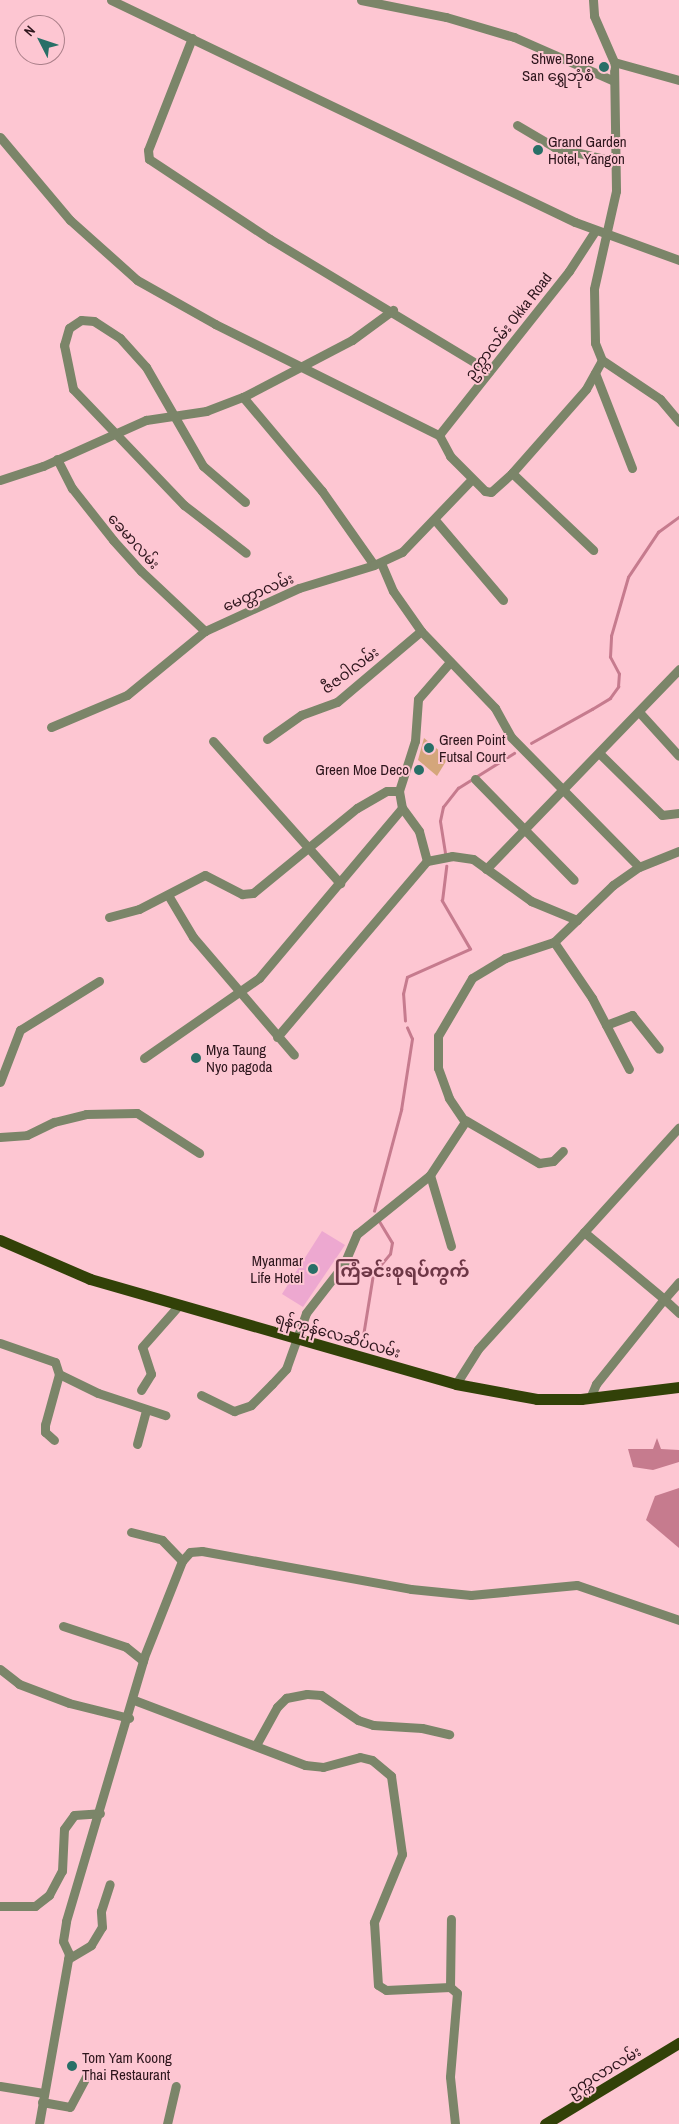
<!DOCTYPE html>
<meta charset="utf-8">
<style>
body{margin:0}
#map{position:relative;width:679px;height:2124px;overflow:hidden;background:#fdc6d2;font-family:"Archivo Narrow","Noto Sans Myanmar",sans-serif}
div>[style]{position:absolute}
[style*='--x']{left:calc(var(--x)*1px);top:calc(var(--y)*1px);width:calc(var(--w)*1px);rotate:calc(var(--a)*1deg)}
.green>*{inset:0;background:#d4a67b}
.water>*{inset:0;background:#c67b8e}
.stream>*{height:2.5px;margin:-1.25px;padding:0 1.25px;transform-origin:1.25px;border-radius:1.25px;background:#c67b8e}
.building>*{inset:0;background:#eda8d0}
.minor>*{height:9px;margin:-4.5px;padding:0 4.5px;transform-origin:4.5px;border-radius:4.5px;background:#7b8569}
.major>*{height:11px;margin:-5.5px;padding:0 5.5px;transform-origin:5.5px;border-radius:5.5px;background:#324108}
.dots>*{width:14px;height:14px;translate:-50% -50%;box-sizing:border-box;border:2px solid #fdc6d2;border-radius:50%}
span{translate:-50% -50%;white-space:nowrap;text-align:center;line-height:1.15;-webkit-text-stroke:4px #fdc6d2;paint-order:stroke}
.poi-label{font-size:15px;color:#2d151c}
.right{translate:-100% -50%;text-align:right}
.left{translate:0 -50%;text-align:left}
.street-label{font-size:15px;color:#2d151c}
.quarter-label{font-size:18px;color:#6e3746;font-weight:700}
.north{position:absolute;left:15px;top:15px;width:50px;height:50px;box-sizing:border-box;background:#fdc6d2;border:1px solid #aa7f89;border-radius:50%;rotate:311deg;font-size:14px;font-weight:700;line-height:20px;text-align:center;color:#2d151c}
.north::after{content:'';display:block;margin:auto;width:18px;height:22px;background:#286f67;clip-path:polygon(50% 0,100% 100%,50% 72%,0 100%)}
</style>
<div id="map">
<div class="green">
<i style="clip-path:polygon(424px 738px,448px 758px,437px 776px,418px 760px)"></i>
</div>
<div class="water">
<i style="clip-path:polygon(657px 1438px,661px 1449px,679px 1450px,679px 1462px,653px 1470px,633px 1467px,628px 1449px,653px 1449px)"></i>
<i style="clip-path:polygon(679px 1488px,679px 1548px,646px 1520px,655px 1496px)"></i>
</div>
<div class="stream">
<i style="--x:531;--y:743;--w:70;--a:-29.1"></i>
<i style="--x:592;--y:709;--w:21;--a:-31"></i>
<i style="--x:610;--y:698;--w:14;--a:-54"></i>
<i style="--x:618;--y:687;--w:13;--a:-86"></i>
<i style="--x:619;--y:674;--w:19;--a:-118"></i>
<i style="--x:610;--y:657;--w:21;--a:-87"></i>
<i style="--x:611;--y:636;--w:61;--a:-73.9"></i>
<i style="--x:628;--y:577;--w:54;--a:-56.3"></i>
<i style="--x:658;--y:532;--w:26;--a:-36"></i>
<i style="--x:445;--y:853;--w:32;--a:-99"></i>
<i style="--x:440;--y:821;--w:14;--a:-78"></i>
<i style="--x:443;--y:807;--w:24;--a:-52"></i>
<i style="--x:458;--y:788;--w:66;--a:-32"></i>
<i style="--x:405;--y:1021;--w:27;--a:-94"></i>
<i style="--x:403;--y:994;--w:17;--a:-77"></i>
<i style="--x:407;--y:977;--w:69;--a:-24"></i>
<i style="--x:470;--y:949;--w:56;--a:-120.3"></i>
<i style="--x:442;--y:901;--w:35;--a:-83"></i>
<i style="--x:374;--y:1211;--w:105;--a:-75"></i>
<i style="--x:401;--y:1110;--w:72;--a:-81.2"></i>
<i style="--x:412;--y:1039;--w:12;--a:-114"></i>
<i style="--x:363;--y:1336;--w:63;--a:-80.8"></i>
<i style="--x:373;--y:1274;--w:26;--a:-50"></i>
<i style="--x:390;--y:1254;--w:11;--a:-80"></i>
<i style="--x:392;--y:1243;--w:26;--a:-121"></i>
</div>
<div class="building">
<i style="clip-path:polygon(322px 1231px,345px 1245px,303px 1307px,282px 1294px)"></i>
</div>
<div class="minor">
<i style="--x:111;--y:0;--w:514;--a:25.57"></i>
<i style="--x:575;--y:222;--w:111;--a:20.1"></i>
<i style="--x:361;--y:0;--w:87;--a:11.3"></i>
<i style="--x:446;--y:17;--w:71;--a:16.4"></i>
<i style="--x:514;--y:37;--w:109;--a:23.7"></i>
<i style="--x:593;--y:0;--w:16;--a:86"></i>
<i style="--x:594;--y:16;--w:50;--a:66.5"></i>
<i style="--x:614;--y:62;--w:129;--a:89.1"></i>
<i style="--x:616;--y:191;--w:100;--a:102.7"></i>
<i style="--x:594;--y:289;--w:54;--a:88.9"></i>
<i style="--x:595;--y:343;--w:18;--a:68"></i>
<i style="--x:602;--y:360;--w:70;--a:33.9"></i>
<i style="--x:660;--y:399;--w:30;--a:50"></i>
<i style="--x:192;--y:38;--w:120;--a:111.4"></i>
<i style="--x:148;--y:150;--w:9;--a:84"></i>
<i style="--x:149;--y:159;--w:145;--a:33.5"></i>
<i style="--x:270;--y:239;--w:256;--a:31.1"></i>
<i style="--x:614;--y:62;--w:67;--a:15.5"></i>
<i style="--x:517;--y:125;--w:43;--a:30.7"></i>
<i style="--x:554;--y:147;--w:61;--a:13.3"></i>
<i style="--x:0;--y:137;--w:109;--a:49.9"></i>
<i style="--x:70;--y:220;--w:90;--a:41.8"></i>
<i style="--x:137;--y:280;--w:90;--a:29.4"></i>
<i style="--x:215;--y:324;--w:250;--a:26.4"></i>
<i style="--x:439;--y:435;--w:24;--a:62"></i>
<i style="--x:450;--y:456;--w:49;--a:45"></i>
<i style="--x:485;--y:491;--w:6;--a:9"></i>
<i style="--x:491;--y:492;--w:28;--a:-42"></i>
<i style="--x:512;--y:473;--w:112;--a:-48.6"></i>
<i style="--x:586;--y:389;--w:33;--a:-61"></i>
<i style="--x:595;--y:373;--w:102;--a:68.7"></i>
<i style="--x:243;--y:397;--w:123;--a:50"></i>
<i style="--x:322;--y:491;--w:90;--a:54.9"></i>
<i style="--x:439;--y:435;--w:209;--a:-51.6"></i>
<i style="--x:569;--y:271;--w:48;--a:-57"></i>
<i style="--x:57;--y:459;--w:33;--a:63"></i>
<i style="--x:72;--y:488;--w:66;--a:51.7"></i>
<i style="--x:113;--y:540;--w:42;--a:47.9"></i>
<i style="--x:141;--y:571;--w:88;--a:43.2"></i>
<i style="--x:512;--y:473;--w:112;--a:43.5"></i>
<i style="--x:0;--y:480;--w:45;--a:-18"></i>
<i style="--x:43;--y:466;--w:113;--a:-24.1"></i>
<i style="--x:146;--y:420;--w:61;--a:-8.5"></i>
<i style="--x:206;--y:411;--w:40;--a:-21"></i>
<i style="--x:243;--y:397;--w:123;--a:-27.6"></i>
<i style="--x:352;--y:340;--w:51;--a:-36.2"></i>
<i style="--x:245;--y:502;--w:55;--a:-139.4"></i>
<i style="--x:203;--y:466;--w:114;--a:-119.9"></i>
<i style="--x:146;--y:367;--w:39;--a:-132"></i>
<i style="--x:120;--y:338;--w:31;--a:-147"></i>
<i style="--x:94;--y:321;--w:13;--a:-176"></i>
<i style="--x:81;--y:320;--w:14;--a:146"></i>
<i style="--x:69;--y:328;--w:18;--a:106"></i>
<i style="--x:64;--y:345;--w:45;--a:78.4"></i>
<i style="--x:73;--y:389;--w:161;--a:46.3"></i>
<i style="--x:184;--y:505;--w:78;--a:37.7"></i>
<i style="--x:435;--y:520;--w:105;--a:49.6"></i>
<i style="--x:381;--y:563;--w:30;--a:67"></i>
<i style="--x:393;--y:591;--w:49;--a:55"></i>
<i style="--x:421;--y:631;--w:107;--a:46.1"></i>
<i style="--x:495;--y:708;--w:33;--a:61"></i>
<i style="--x:511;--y:737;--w:182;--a:45.4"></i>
<i style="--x:639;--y:712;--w:59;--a:47.7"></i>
<i style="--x:51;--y:727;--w:82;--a:-22.8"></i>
<i style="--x:127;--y:695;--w:101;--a:-39.4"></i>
<i style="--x:205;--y:631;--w:103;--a:-24.6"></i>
<i style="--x:299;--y:588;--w:78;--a:-17"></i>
<i style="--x:374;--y:565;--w:31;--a:-25"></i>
<i style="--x:402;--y:552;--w:100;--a:-46.2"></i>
<i style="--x:267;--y:739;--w:42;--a:-35.2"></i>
<i style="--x:301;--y:715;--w:38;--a:-20"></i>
<i style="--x:337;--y:702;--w:110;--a:-40.2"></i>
<i style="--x:213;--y:741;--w:191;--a:48.2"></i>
<i style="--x:599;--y:753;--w:88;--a:44.5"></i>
<i style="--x:662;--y:815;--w:17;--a:-7"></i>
<i style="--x:475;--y:779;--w:141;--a:45.6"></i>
<i style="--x:399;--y:791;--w:52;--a:-72.3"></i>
<i style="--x:415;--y:741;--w:42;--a:-85.9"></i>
<i style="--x:418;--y:699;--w:49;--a:-49.1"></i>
<i style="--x:427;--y:861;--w:25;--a:-11"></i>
<i style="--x:452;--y:856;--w:21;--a:8"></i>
<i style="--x:473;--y:859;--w:72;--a:35.9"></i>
<i style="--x:531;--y:901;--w:50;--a:22.4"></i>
<i style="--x:486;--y:869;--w:278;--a:-46"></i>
<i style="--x:168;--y:895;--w:49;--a:59.2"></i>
<i style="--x:193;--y:937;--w:155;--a:49.4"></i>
<i style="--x:109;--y:917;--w:31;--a:-15"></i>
<i style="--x:139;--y:909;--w:74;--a:-27.3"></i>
<i style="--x:205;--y:875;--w:42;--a:27.2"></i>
<i style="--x:242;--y:894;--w:11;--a:-5"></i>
<i style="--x:253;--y:893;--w:134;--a:-39.3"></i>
<i style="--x:357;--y:808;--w:34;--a:-30"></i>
<i style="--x:387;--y:791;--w:12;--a:0"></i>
<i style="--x:554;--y:942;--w:68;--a:55.8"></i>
<i style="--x:592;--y:998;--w:80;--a:62.5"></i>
<i style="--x:606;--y:1025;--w:28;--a:-21"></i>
<i style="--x:632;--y:1015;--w:43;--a:51.5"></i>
<i style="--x:277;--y:1037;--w:231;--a:-49.6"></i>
<i style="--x:427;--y:861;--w:31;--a:-105"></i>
<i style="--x:419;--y:831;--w:29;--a:-126"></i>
<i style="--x:402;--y:808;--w:17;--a:-100"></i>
<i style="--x:144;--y:1058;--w:140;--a:-34.8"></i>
<i style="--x:259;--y:978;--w:222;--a:-49.9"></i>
<i style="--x:0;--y:1082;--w:56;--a:-69"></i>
<i style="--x:20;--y:1030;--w:93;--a:-31.8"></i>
<i style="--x:465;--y:1120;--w:86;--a:30.2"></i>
<i style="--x:539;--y:1163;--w:14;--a:-8"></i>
<i style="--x:553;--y:1161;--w:14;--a:-45"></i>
<i style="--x:0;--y:1137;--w:27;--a:-4"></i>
<i style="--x:27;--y:1135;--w:30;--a:-26"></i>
<i style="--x:54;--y:1122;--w:33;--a:-14"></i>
<i style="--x:86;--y:1114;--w:51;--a:-1.1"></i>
<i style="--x:137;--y:1113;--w:74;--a:32.8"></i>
<i style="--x:430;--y:1175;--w:74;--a:73.5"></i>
<i style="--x:584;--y:1232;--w:104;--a:39.9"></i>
<i style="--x:664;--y:1299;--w:109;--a:128.7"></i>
<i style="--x:596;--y:1384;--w:15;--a:113"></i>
<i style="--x:679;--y:1282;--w:23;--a:131"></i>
<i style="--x:664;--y:1299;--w:21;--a:43"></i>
<i style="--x:0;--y:1343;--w:58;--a:19.1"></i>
<i style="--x:55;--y:1362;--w:13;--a:72"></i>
<i style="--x:59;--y:1374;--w:43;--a:26"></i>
<i style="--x:98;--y:1393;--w:71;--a:18.2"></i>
<i style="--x:456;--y:1384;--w:41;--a:-57.8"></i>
<i style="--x:478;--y:1349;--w:299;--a:-47.8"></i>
<i style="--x:141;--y:1390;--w:19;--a:-58"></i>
<i style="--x:151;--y:1374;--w:28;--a:-108"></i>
<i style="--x:142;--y:1347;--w:57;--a:-48.5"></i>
<i style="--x:201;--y:1395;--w:37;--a:26"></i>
<i style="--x:234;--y:1411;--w:18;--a:-19"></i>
<i style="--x:251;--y:1405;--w:30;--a:-45"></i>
<i style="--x:272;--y:1384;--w:21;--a:-47"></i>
<i style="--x:286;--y:1369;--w:59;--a:-70.3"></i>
<i style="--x:306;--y:1313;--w:62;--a:-52.2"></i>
<i style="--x:344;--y:1264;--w:33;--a:-67"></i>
<i style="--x:357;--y:1234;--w:94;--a:-38.9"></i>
<i style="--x:430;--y:1175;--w:64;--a:-56.6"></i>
<i style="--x:465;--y:1122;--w:29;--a:-124"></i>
<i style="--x:449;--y:1098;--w:32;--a:-110"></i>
<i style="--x:438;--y:1068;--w:32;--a:-90"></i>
<i style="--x:438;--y:1036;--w:67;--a:-59.6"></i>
<i style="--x:472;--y:978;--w:39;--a:-31"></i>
<i style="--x:505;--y:958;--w:52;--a:-18.1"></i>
<i style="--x:554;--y:942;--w:82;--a:-44"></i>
<i style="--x:613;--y:885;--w:32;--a:-35"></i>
<i style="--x:639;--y:867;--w:43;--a:-21.8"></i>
<i style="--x:54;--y:1440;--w:12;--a:-138"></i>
<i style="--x:45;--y:1432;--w:7;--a:-90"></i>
<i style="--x:45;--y:1425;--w:53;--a:-74.6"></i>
<i style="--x:137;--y:1444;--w:34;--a:-75"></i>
<i style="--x:131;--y:1532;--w:32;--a:14"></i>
<i style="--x:162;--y:1540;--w:29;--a:46"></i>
<i style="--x:63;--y:1626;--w:66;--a:18.4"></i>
<i style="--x:126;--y:1647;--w:22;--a:39"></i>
<i style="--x:0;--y:1669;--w:24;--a:38"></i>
<i style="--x:19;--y:1684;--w:53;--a:20.8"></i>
<i style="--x:69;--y:1703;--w:62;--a:14"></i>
<i style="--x:134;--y:1700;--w:183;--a:20.8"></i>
<i style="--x:305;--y:1765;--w:18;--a:6"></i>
<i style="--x:323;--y:1767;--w:38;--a:-15"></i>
<i style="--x:360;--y:1757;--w:12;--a:14"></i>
<i style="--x:372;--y:1760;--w:25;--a:40"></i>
<i style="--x:391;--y:1776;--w:79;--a:82"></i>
<i style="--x:402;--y:1854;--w:74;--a:112.4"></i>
<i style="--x:374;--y:1922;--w:63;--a:86.4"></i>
<i style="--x:378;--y:1985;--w:9;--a:32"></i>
<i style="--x:386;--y:1990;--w:64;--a:-2.7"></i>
<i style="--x:450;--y:1987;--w:9;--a:41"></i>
<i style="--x:457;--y:1993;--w:84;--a:94.8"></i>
<i style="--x:450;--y:2077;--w:47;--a:83.9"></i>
<i style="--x:256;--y:1745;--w:43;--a:-61.1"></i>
<i style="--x:277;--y:1707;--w:13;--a:-45"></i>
<i style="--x:286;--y:1698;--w:21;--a:-11"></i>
<i style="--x:307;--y:1694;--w:14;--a:4"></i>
<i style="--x:321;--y:1695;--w:45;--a:34"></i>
<i style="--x:358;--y:1720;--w:16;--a:18"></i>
<i style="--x:373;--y:1725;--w:49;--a:3.5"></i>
<i style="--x:422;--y:1728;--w:28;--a:13"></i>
<i style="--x:0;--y:1906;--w:35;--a:0"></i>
<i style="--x:35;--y:1906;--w:18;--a:-38"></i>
<i style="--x:49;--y:1895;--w:27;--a:-62"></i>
<i style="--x:62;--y:1871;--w:42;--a:-87.3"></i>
<i style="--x:64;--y:1829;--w:17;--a:-54"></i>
<i style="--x:74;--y:1815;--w:26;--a:-4"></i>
<i style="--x:68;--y:1959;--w:27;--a:-31"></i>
<i style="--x:91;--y:1945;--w:21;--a:-59"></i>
<i style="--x:102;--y:1927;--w:16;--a:-94"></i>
<i style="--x:101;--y:1911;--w:28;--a:-72"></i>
<i style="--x:450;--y:1987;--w:68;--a:-89.2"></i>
<i style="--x:0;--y:2086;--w:44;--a:9.2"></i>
<i style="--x:42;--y:2102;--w:28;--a:10"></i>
<i style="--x:70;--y:2107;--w:40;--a:-62"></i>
<i style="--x:39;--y:2124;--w:173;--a:-80"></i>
<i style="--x:69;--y:1954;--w:14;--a:-115"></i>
<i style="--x:63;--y:1941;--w:20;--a:-81"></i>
<i style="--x:66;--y:1921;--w:275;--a:-73.5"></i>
<i style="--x:144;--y:1657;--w:103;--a:-68.4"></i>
<i style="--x:182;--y:1561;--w:12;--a:-48"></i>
<i style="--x:190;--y:1552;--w:12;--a:-5"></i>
<i style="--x:202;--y:1551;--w:212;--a:10.3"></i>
<i style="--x:411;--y:1589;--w:60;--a:5.7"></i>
<i style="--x:471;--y:1595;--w:106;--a:-5.4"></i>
<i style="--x:577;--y:1585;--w:108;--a:18.9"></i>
<i style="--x:167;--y:2124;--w:39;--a:-77"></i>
</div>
<div class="major">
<i style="--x:0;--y:1240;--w:98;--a:23.4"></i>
<i style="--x:90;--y:1279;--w:381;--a:16"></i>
<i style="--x:456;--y:1384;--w:82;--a:10.5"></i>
<i style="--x:537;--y:1399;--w:44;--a:0"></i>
<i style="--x:581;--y:1399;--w:99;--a:-7"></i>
<i style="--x:545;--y:2124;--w:157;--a:-31.2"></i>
</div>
<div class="dots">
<i style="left:604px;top:67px;background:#286f67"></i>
<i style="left:538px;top:150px;background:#286f67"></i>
<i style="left:429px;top:748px;background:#286f67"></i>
<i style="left:419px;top:770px;background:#286f67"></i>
<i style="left:196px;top:1058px;background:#286f67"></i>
<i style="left:313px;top:1269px;background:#286f67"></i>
<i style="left:72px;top:2066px;background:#286f67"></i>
</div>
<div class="poi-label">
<span class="right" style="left:594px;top:67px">Shwe Bone<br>San ရွှေဘုံစံ</span>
<span class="left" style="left:548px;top:150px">Grand Garden<br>Hotel, Yangon</span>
<span class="left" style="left:439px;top:748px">Green Point<br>Futsal Court</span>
<span class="right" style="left:409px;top:770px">Green Moe Deco</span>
<span class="left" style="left:206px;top:1058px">Mya Taung<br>Nyo pagoda</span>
<span class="right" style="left:303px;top:1269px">Myanmar<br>Life Hotel</span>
<span class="left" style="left:82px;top:2066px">Tom Yam Koong<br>Thai Restaurant</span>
</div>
<div class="street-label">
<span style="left:508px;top:326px;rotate:-52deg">ဥက္ကာလမ်း Okka Road</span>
<span style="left:134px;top:541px;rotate:48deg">ခေမာလမ်း</span>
<span style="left:258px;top:592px;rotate:-23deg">မေတ္တာလမ်း</span>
<span style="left:350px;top:670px;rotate:-37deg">ဇီဇဝါလမ်း</span>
<span style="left:338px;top:1335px;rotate:16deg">ရန်ကုန်လေဆိပ်လမ်း</span>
<span style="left:604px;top:2071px;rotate:-31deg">ဥက္ကလာလမ်း</span>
</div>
<div class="quarter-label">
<span style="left:402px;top:1271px">ကြံခင်းစုရပ်ကွက်</span>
</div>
<div class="north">N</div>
</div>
